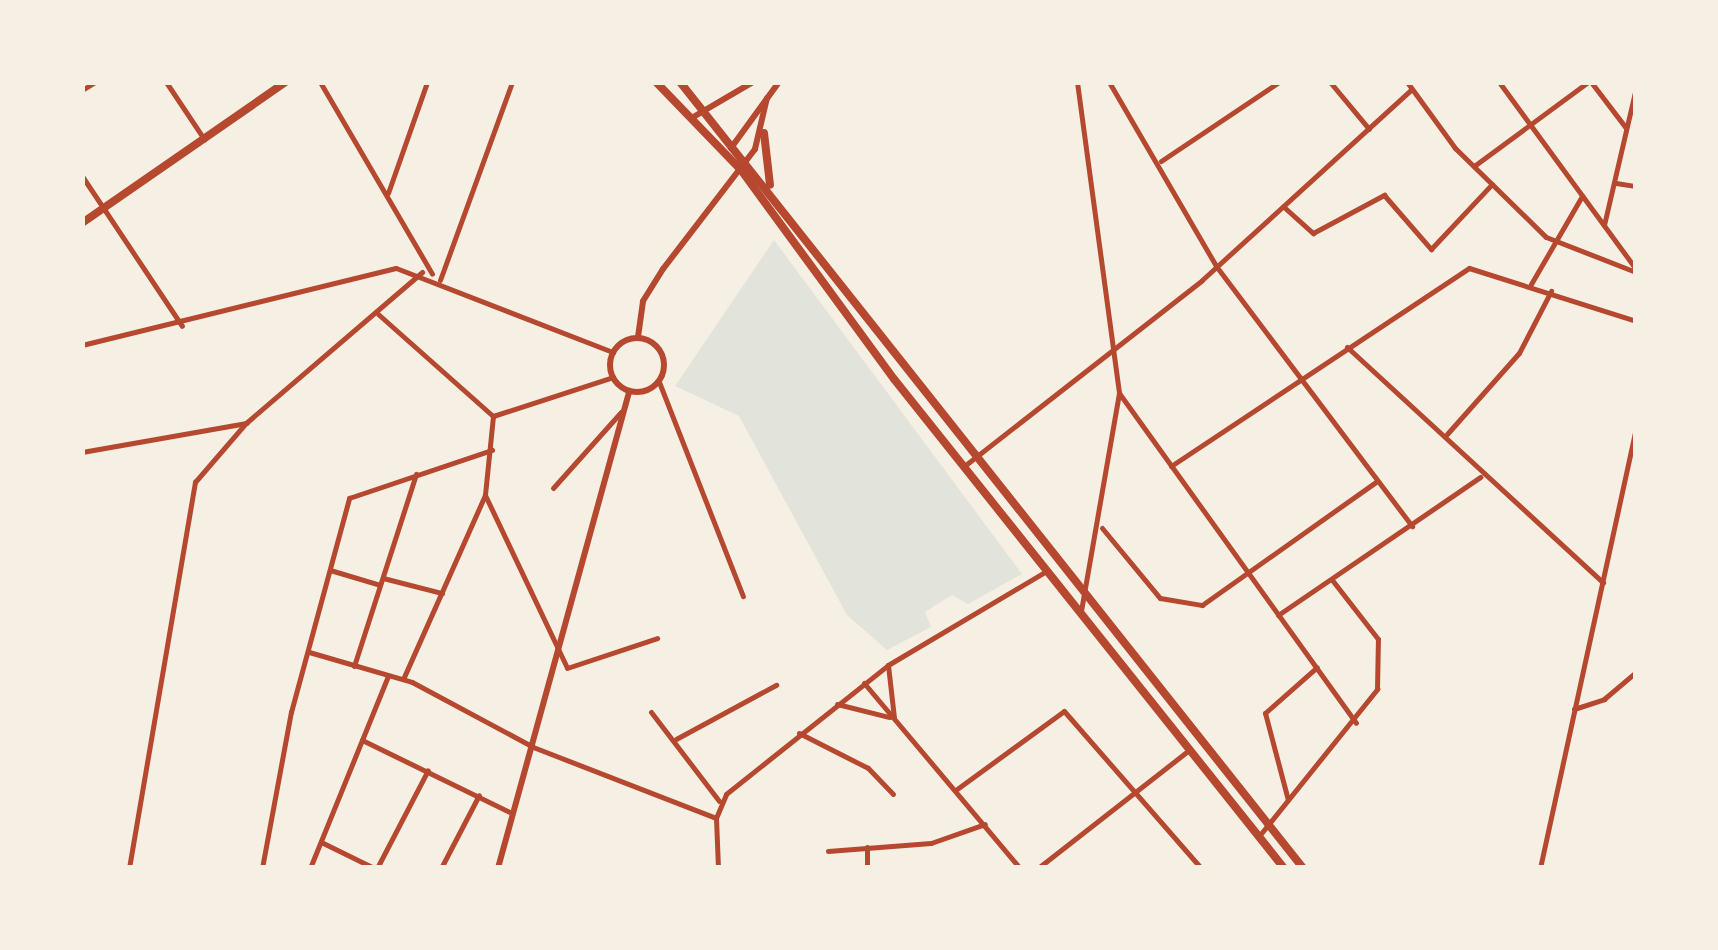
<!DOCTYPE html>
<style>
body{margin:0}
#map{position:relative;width:1718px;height:950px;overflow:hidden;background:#f6efe4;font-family:"Times New Roman",serif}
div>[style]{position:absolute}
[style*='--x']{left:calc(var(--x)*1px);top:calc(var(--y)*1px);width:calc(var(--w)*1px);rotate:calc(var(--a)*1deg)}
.green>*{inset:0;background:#e2e4dc}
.minor>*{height:5px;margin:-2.5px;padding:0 2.5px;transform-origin:2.5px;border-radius:2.5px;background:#b5482f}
.tertiary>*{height:6px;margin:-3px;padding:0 3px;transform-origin:3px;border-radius:3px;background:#b5482f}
.tertiary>.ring{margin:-3px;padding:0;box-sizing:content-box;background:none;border:6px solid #b5482f;border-radius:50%}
.primary>*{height:8px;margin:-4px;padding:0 4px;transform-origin:4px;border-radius:4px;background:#b5482f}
span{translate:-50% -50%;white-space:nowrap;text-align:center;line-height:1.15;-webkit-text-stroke:10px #f6efe4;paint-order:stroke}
.frame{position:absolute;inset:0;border:85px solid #f6efe4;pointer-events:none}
</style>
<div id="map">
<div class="green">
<i style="clip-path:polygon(774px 240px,1022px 574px,968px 604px,952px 595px,925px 612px,931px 627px,887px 650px,847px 615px,739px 416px,675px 386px)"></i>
</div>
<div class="minor">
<i style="--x:166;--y:82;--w:69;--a:56.3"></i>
<i style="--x:320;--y:82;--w:222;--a:59.7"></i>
<i style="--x:1077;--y:82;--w:314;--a:82.3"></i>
<i style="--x:1119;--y:393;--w:220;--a:99.9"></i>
<i style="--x:1109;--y:82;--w:213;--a:59.8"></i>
<i style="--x:1216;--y:266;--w:326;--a:53"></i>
<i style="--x:1330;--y:82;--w:61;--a:50.3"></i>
<i style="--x:1407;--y:82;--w:82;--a:54"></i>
<i style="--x:1455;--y:148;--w:127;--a:44.4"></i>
<i style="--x:1546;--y:237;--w:97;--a:21.3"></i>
<i style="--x:1499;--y:82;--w:232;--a:53.8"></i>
<i style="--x:1591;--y:82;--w:58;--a:52.7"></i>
<i style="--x:82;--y:90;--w:15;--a:-32"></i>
<i style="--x:1161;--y:161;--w:142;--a:-33.8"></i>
<i style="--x:1474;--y:166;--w:142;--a:-36.4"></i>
<i style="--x:82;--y:176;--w:180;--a:56.3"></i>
<i style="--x:1616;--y:183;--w:20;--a:9"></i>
<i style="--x:388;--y:193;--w:118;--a:-70.6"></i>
<i style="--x:1285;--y:208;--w:38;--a:42"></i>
<i style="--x:1313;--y:233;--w:81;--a:-28.2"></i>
<i style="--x:1384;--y:195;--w:72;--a:49"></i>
<i style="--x:1431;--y:249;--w:89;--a:-46.8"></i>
<i style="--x:1604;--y:225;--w:142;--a:-76.9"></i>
<i style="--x:440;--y:280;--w:211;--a:-70"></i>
<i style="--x:1531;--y:284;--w:102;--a:-59.9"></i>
<i style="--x:378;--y:314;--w:154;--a:41.6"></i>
<i style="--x:493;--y:416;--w:79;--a:95.8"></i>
<i style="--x:485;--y:495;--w:201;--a:114"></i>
<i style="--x:82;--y:345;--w:323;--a:-13.8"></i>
<i style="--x:396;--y:268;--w:233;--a:21.2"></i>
<i style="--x:1347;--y:347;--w:348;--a:42.6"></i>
<i style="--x:659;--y:382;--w:230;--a:68.6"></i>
<i style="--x:1119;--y:393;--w:406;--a:54.3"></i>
<i style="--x:493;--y:416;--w:126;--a:-18"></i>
<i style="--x:1447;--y:434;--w:108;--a:-48.4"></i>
<i style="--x:1519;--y:353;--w:70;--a:-62.7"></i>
<i style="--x:82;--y:452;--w:167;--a:-10"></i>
<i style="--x:246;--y:423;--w:232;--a:-40.6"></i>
<i style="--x:1171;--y:466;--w:358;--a:-33.6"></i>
<i style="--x:1469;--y:268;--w:175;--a:17.6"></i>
<i style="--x:963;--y:467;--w:303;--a:-38"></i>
<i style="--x:1202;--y:280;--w:282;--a:-42.3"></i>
<i style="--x:553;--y:488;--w:102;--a:-48.2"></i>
<i style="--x:485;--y:495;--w:191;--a:64.6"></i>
<i style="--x:567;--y:668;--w:95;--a:-18.4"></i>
<i style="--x:1102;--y:528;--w:91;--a:50.4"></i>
<i style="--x:1160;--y:598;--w:43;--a:9.5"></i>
<i style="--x:1202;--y:605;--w:214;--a:-35.3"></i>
<i style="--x:330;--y:570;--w:52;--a:16.7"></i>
<i style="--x:383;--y:578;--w:61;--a:14.3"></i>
<i style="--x:1278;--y:615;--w:245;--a:-34.3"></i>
<i style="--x:309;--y:652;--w:107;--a:16.2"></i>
<i style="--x:412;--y:682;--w:137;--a:28.2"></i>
<i style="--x:533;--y:747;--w:196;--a:21.2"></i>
<i style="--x:888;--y:665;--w:53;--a:83.5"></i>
<i style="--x:354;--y:666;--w:202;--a:-72.1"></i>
<i style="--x:864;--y:683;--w:242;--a:49.9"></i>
<i style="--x:837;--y:704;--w:54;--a:14"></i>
<i style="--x:1574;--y:709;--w:32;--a:-18"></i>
<i style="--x:1604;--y:699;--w:42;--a:-40.2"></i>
<i style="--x:651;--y:712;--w:112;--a:52.6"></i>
<i style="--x:799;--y:733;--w:77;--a:26.9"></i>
<i style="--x:868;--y:768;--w:36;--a:46"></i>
<i style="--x:676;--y:739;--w:114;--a:-28.4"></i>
<i style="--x:362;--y:740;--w:167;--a:26"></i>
<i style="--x:957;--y:789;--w:132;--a:-36.1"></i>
<i style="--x:1064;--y:711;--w:208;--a:48.9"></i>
<i style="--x:1288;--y:800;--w:90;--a:-104.8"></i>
<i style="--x:1265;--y:713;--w:69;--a:-41.5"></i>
<i style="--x:1259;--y:836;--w:189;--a:-51.2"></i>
<i style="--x:1377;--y:689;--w:50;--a:-88.9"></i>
<i style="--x:1378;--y:639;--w:75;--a:-127.9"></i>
<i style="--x:321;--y:842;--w:59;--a:26.1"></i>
<i style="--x:867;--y:847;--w:21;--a:90"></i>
<i style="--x:828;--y:851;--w:103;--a:-4.4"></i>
<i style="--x:931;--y:843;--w:57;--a:-19.4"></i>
<i style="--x:129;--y:868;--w:392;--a:-80.3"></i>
<i style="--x:195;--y:482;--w:78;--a:-49.2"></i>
<i style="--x:262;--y:868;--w:159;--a:-79.5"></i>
<i style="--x:291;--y:712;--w:222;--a:-74.8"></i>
<i style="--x:349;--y:498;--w:151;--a:-18.6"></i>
<i style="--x:310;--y:868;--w:207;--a:-67.9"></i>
<i style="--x:377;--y:868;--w:110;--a:-62.5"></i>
<i style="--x:441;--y:868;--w:82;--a:-62.5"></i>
<i style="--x:718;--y:868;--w:50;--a:-92.3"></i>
<i style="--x:716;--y:818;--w:26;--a:-67"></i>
<i style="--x:726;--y:794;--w:207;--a:-38.5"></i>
<i style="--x:888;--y:665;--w:184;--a:-30.7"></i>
<i style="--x:1038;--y:868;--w:192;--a:-38"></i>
<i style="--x:1540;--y:868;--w:450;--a:-77.7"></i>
</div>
<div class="tertiary">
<i style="--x:695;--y:116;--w:67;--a:-30.4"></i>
<i style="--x:731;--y:148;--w:82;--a:-54"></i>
<i style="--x:638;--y:337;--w:36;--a:-82"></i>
<i style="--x:643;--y:301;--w:38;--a:-58"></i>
<i style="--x:663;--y:269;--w:151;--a:-52.5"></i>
<i style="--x:755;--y:149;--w:52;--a:-76.8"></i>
<i class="ring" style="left:610px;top:338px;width:48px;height:48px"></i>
<i style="--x:498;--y:868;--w:495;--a:-74.6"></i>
</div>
<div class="primary">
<i style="--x:656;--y:82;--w:122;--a:46"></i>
<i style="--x:741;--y:170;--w:259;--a:53.8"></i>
<i style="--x:894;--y:379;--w:625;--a:51.43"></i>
<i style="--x:680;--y:82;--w:1003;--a:51.6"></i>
<i style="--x:764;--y:133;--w:52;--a:83.4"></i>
<i style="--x:82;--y:223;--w:248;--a:-34.7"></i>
</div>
<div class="frame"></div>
</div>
